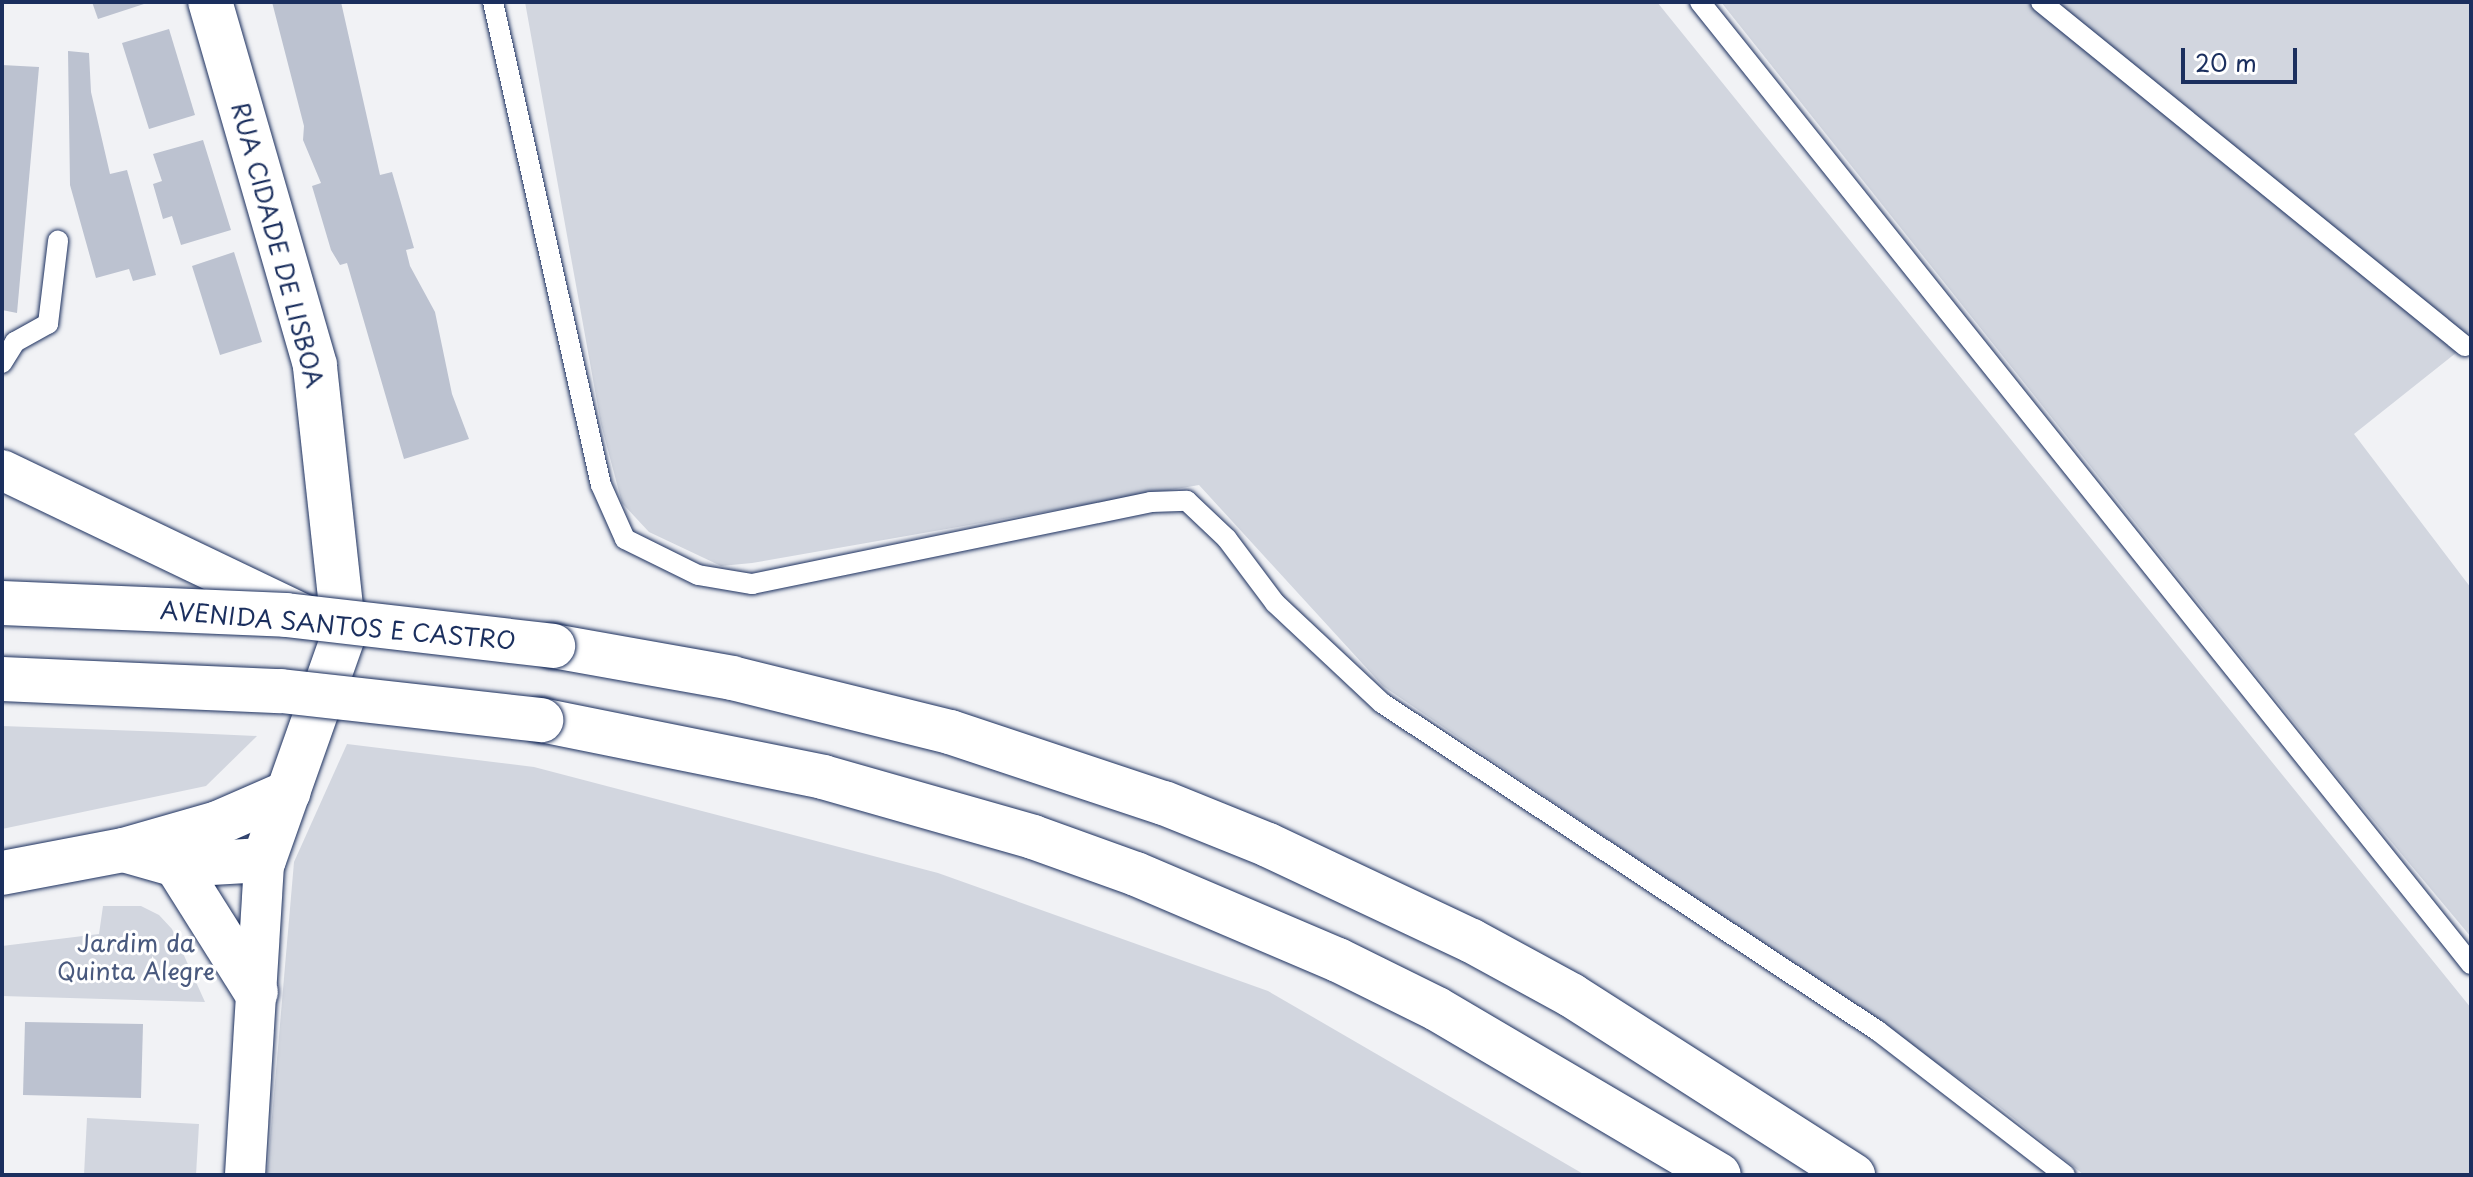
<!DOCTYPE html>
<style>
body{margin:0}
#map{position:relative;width:2473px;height:1177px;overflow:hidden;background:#f1f2f5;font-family:"Playpen Sans",sans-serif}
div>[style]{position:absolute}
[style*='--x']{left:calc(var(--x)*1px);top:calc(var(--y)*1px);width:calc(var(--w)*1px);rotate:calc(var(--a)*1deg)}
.green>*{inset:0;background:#d2d6df}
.building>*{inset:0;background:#bcc2d0}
.roads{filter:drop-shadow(0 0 2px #1b2f5e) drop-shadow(0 0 2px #1b2f5e)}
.lane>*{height:20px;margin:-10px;padding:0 10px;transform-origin:10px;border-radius:10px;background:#fff}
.street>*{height:40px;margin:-20px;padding:0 20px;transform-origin:20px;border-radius:20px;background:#fff}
.secondary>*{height:44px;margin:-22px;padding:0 22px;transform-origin:22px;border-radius:22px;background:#fff}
.primary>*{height:44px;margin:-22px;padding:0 22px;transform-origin:22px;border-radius:22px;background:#fff}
.bridges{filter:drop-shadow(0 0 2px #1b2f5e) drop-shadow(0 0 2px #1b2f5e)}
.primary-bridge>*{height:44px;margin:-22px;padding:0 22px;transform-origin:22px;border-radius:22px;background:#fff}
span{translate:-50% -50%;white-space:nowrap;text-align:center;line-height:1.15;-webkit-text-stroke:6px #fff;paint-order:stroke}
.street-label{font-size:24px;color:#1b2f5e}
.park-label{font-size:24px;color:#49597e}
.frame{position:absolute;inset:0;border:4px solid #1b2f5e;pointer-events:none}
.scale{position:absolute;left:2181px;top:48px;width:116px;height:36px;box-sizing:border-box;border:4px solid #1b2f5e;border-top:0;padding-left:10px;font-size:24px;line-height:28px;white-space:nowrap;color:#1b2f5e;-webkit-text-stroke:6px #fff;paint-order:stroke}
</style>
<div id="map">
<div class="green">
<i style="clip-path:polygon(525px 2px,1657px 2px,2471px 1008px,2471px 1175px,2084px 1175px,1992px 1101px,1383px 686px,1199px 485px,752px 563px,721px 566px,649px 532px,622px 503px,601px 424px)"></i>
<i style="clip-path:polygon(1721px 2px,2471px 2px,2471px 341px,2354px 434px,2471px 588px,2471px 937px,2348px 790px)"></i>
<i style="clip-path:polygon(2px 726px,168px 732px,257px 736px,206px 786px,2px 829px)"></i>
<i style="clip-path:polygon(347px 744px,534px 767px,938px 873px,1268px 991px,1585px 1175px,267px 1175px,294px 862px)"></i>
<i style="clip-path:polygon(103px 906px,141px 906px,159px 915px,172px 929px,205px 1002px,2px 996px,2px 946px,99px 934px)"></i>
<i style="clip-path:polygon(87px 1118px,199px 1124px,196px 1175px,84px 1175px)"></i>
</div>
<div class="building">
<i style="clip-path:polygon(92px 2px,147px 2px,147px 3px,98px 19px)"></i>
<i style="clip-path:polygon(272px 2px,341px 2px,380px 175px,392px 172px,414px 248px,406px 250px,410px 266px,435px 312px,452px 394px,469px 439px,404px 459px,347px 263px,340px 265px,331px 250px,312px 186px,321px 183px,303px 140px,304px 126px)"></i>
<i style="clip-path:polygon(169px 29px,195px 115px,149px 129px,122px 43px)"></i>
<i style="clip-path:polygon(68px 51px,89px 53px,91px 92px,110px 174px,127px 170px,156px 275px,133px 281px,129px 269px,96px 278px,70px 185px)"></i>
<i style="clip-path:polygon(2px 65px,39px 67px,17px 313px,2px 310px)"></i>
<i style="clip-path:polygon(203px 140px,231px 230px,181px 245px,172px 216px,163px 219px,153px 184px,162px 181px,153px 154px)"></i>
<i style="clip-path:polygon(234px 252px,262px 342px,220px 355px,192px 266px)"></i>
<i style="clip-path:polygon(25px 1022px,143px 1024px,141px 1098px,23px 1095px)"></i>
</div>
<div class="roads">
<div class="lane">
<i style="--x:493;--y:2;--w:495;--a:77.4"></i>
<i style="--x:601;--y:485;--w:59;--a:66"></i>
<i style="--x:625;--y:539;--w:81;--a:26.3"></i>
<i style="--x:698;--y:575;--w:55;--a:9.5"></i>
<i style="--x:752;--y:584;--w:407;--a:-11.6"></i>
<i style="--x:1151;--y:502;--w:36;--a:-2"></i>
<i style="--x:1187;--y:501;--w:55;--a:43.5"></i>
<i style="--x:1227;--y:539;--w:80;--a:53.1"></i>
<i style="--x:1275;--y:603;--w:146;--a:43.1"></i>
<i style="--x:1382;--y:703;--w:595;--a:33.48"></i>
<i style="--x:1878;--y:1031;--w:236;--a:37.6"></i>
<i style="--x:1700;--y:2;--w:1233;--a:51.29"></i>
<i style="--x:2041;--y:2;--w:546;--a:39.05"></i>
<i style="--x:2;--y:363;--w:25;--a:-58"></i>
<i style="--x:15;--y:342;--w:38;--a:-29"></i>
<i style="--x:48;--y:324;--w:84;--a:-83.1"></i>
</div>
<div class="street">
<i style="--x:2;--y:470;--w:335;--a:25.6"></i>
<i style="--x:245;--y:1175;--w:316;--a:-86.5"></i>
</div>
<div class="secondary">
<i style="--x:124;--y:850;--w:54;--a:16.1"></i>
<i style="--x:176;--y:865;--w:88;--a:-3.3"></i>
<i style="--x:264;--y:860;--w:240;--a:-70.5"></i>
<i style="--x:344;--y:634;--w:271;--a:-96.2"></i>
<i style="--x:315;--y:365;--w:378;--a:-106.1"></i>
<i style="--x:176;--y:865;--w:150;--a:57.8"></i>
<i style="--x:2;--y:873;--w:124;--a:-10.7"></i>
<i style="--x:124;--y:850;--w:98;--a:-16"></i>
<i style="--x:218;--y:823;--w:77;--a:-23.6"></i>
</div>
<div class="primary">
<i style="--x:553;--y:646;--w:182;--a:10.1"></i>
<i style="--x:732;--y:678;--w:225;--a:13.9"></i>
<i style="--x:950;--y:732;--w:225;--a:18.4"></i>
<i style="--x:1164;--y:803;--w:112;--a:22"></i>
<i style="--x:1268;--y:845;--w:225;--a:25.2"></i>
<i style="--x:1472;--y:941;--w:113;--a:28.6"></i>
<i style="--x:1571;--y:995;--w:335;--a:32.6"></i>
<i style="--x:541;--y:720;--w:288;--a:11.4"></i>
<i style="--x:823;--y:777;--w:218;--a:15.9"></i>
<i style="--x:1033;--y:837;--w:109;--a:19.8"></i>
<i style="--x:1136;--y:874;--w:220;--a:23.1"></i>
<i style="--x:1338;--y:960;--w:110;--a:26.3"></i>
<i style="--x:1437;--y:1009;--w:327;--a:30.5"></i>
</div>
</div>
<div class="bridges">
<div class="primary-bridge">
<i style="--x:2;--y:603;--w:284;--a:2.4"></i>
<i style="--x:286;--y:615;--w:269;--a:6.6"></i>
<i style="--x:2;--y:679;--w:279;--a:2.5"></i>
<i style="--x:281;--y:691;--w:262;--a:6.4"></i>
</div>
</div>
<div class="street-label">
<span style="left:278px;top:245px;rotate:75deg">RUA CIDADE DE LISBOA</span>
<span style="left:338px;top:625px;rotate:5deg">AVENIDA SANTOS E CASTRO</span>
</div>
<div class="park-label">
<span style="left:136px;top:957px">Jardim da<br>Quinta Alegre</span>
</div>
<div class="frame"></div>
<div class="scale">20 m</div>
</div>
